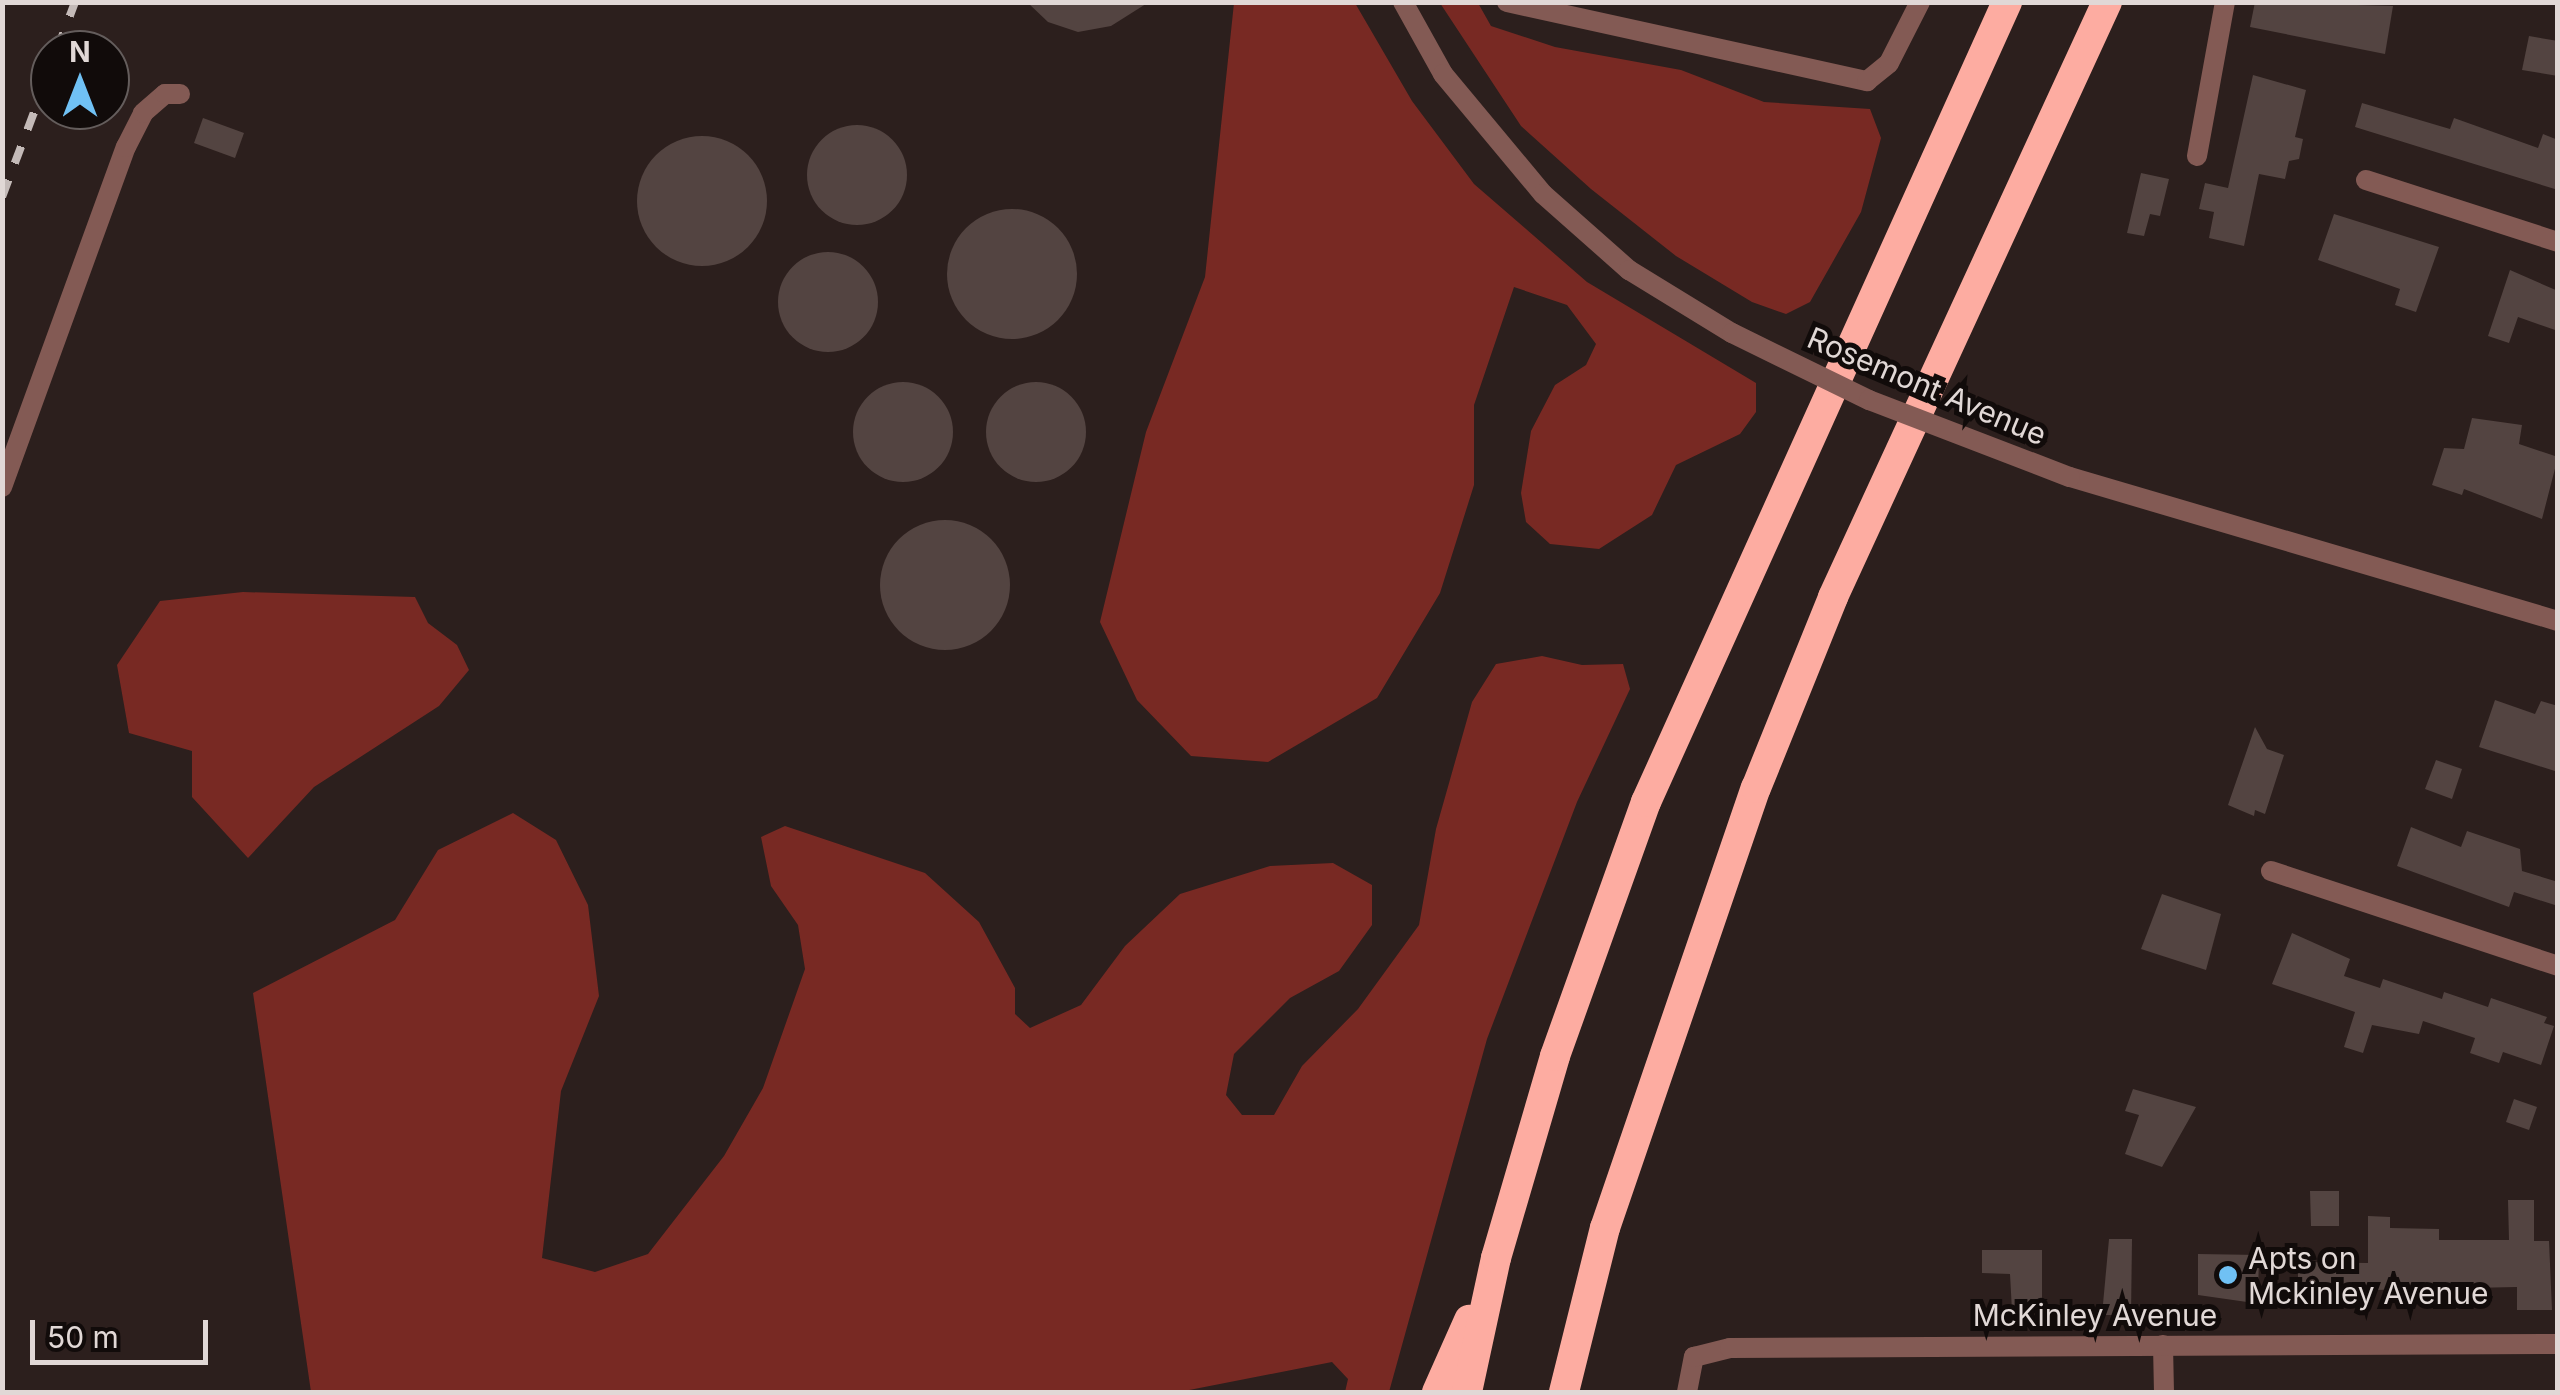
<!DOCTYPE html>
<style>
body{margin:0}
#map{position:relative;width:2560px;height:1395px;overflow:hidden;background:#2c1f1d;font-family:Inter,sans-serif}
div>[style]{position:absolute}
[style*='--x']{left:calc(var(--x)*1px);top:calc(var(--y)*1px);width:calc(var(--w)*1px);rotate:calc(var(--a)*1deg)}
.green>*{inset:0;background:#782923}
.building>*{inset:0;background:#534441}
.round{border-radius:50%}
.minor>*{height:20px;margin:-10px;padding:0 10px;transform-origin:10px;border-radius:10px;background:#835a54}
.motorway>*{height:30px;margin:-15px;padding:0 15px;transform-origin:15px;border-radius:15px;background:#fdaca1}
.rail>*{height:8px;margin-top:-4px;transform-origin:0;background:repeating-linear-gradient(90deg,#c4bab8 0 18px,transparent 0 36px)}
.minor-bridge>*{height:20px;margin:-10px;padding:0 10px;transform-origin:10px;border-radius:10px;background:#835a54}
.dots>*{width:28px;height:28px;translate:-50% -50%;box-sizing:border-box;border:5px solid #110b0a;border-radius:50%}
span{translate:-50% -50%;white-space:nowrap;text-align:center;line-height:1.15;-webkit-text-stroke:10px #110b0a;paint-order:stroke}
.street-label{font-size:30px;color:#e1d8d6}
.poi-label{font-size:30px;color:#e1d8d6}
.left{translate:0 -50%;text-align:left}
.frame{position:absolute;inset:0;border:5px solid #e1d8d6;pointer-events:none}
.north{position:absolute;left:30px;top:30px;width:100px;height:100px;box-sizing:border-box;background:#110b0a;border:2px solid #645d5c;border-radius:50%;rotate:0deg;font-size:28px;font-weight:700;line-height:40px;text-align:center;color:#e1d8d6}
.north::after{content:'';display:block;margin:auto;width:35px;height:45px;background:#70c1f4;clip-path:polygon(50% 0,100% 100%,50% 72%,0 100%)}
.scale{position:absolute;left:30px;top:1320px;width:178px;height:45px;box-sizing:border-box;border:5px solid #e1d8d6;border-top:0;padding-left:12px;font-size:30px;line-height:35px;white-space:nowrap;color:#e1d8d6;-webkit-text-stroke:8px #110b0a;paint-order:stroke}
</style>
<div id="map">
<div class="green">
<i style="clip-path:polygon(1234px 3px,1355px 3px,1412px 101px,1474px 184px,1587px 282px,1756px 383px,1756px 412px,1740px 434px,1676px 465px,1652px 515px,1599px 549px,1550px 544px,1526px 522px,1521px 493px,1531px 431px,1555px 385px,1586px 365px,1596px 344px,1567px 305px,1514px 287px,1474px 405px,1474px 485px,1440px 593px,1377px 698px,1268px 762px,1191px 756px,1137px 700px,1100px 622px,1146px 432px,1205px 277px)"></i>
<i style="clip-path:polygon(1440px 3px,1478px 3px,1491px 26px,1555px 47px,1681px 70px,1764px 102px,1870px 109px,1881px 138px,1861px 212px,1810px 302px,1786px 314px,1752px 302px,1676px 256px,1591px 189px,1521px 126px)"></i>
<i style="clip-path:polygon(243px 592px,415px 597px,428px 623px,457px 645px,469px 670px,439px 706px,314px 787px,248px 858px,192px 797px,192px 751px,129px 733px,117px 665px,160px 601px)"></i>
<i style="clip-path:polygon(1542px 656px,1582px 665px,1623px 664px,1630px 689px,1577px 802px,1487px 1039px,1389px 1392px,1345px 1392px,1348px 1379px,1332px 1362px,1179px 1392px,311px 1392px,253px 993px,395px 920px,438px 850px,513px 813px,556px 840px,588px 905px,599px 996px,561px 1091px,542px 1258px,595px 1272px,648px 1254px,724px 1156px,763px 1088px,805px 969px,798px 925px,771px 886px,761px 837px,785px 826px,925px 873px,979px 922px,1015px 988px,1015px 1014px,1030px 1028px,1081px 1005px,1125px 946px,1180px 894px,1270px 866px,1333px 863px,1372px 885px,1372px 925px,1339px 971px,1290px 998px,1234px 1054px,1226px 1095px,1242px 1115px,1274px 1115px,1302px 1066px,1358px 1009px,1419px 925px,1436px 829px,1472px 702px,1496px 664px)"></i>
</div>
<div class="building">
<i style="clip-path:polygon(1027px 2px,1149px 2px,1111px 26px,1078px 32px,1048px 22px)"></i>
<i style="clip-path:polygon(2255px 2px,2393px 6px,2385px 54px,2250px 27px)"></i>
<i style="clip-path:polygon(2529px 36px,2558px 41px,2558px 76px,2522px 70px)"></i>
<i style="clip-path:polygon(2253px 75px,2306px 90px,2295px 137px,2303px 139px,2299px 159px,2289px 161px,2285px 179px,2259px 174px,2244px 246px,2209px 238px,2214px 212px,2199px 209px,2205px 183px,2228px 188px)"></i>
<i style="clip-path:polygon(2362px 103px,2450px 129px,2454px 118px,2538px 148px,2543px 134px,2558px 140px,2558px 190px,2355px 127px)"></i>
<i style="clip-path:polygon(203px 118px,244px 133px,235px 158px,194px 143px)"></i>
<i class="round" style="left:807px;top:125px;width:100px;height:100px"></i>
<i class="round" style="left:637px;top:136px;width:130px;height:130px"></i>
<i style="clip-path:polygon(2141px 173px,2169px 179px,2160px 216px,2150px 214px,2144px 236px,2127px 233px)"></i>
<i class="round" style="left:947px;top:209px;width:130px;height:130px"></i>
<i style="clip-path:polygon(2334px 214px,2439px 247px,2416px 312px,2395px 305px,2400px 289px,2318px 260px)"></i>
<i class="round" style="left:778px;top:252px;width:100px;height:100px"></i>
<i style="clip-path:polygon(2510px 270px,2558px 291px,2558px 331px,2518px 317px,2509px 343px,2488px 336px)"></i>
<i class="round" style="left:986px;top:382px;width:100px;height:100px"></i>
<i class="round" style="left:853px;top:382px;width:100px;height:100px"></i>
<i style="clip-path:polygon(2472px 418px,2522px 425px,2519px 444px,2558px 457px,2542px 519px,2464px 489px,2462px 495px,2432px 485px,2444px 448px,2464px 449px)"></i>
<i class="round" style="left:880px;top:520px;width:130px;height:130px"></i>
<i style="clip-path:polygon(2495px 700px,2535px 714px,2541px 701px,2558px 706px,2558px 772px,2479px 747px)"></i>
<i style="clip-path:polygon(2255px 727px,2267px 749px,2284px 755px,2265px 814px,2255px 810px,2254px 816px,2228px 805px)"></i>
<i style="clip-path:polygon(2436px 760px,2462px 769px,2452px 799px,2425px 789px)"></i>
<i style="clip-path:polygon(2411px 827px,2461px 847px,2467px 831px,2520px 849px,2522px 871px,2558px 882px,2558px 906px,2514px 892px,2509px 907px,2397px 866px)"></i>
<i style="clip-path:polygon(2162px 894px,2221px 914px,2206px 970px,2141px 949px)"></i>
<i style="clip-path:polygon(2292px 933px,2350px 959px,2344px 976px,2380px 988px,2383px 979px,2442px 999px,2444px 992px,2488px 1007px,2491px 998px,2547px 1017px,2544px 1023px,2554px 1026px,2541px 1065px,2503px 1052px,2499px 1063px,2470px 1053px,2475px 1038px,2423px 1021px,2419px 1034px,2372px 1025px,2363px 1053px,2344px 1047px,2355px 1012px,2272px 984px)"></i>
<i style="clip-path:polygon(2133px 1089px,2196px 1107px,2162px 1167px,2125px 1154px,2139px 1115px,2125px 1111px)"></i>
<i style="clip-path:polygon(2514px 1099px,2537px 1107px,2529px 1130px,2506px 1122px)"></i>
<i style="clip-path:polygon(2310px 1191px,2339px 1191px,2339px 1226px,2311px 1226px)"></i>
<i style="clip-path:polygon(2508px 1200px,2534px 1200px,2534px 1241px,2549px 1241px,2552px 1310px,2517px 1310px,2517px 1287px,2327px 1291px,2327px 1302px,2298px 1302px,2298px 1262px,2368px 1263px,2368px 1216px,2390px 1217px,2390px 1228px,2439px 1229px,2439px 1240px,2509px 1240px)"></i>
<i style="clip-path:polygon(2109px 1239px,2132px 1239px,2131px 1315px,2102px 1315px)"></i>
<i style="clip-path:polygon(1982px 1250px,2042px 1250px,2042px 1311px,2012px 1311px,2010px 1274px,1982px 1273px)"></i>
<i style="clip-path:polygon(2198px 1254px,2259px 1255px,2258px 1296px,2247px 1296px,2247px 1302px,2198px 1295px)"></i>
</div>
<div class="minor">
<i style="--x:1403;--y:2;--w:82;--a:60.9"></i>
<i style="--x:1443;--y:74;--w:156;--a:50.2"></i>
<i style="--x:1543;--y:194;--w:115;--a:41.5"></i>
<i style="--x:1629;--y:270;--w:121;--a:31.5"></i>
<i style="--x:1507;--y:2;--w:369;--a:12.4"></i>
<i style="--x:1867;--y:81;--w:28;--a:-39"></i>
<i style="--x:1889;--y:63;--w:68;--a:-63.1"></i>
<i style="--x:2197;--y:156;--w:157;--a:-79.7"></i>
<i style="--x:2366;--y:180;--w:202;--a:17.9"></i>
<i style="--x:2070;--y:477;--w:509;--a:16.44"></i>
<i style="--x:2;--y:487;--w:362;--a:-70"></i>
<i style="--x:126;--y:147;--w:38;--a:-63"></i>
<i style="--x:143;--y:113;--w:29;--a:-41"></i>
<i style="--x:165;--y:94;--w:15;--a:0"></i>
<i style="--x:2271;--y:871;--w:302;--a:18.3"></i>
<i style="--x:2163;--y:1345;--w:47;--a:88.8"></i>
<i style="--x:1687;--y:1392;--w:36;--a:-79"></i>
<i style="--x:1694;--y:1357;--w:37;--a:-14"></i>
<i style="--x:1730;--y:1348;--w:828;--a:-0.28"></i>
</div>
<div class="motorway">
<i style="--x:1437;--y:1392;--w:79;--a:-66"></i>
<i style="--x:1467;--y:1392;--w:137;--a:-77.8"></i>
<i style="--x:1496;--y:1258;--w:210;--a:-73.7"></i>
<i style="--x:1555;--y:1056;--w:270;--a:-70.3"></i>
<i style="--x:1646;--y:802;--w:878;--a:-65.71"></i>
<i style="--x:1564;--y:1392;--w:169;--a:-76"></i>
<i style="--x:1605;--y:1228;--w:465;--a:-71.1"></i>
<i style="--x:1756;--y:788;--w:206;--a:-68"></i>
<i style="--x:1833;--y:597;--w:655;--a:-65.27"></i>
</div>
<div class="rail">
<i style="--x:57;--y:50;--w:51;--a:-69.4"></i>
<i style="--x:2;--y:197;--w:136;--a:-69.3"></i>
</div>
<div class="minor-bridge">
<i style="--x:1732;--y:333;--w:153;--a:26.1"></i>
<i style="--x:1869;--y:400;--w:215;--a:21"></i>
</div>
<div class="dots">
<i style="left:2228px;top:1275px;background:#70c1f4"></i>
</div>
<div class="street-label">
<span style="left:1927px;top:386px;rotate:23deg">Rosemont Avenue</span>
<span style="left:2095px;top:1315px">McKinley Avenue</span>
</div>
<div class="poi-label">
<span class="left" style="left:2248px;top:1275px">Apts on<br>Mckinley Avenue</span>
</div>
<div class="frame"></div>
<div class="north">N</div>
<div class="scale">50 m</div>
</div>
